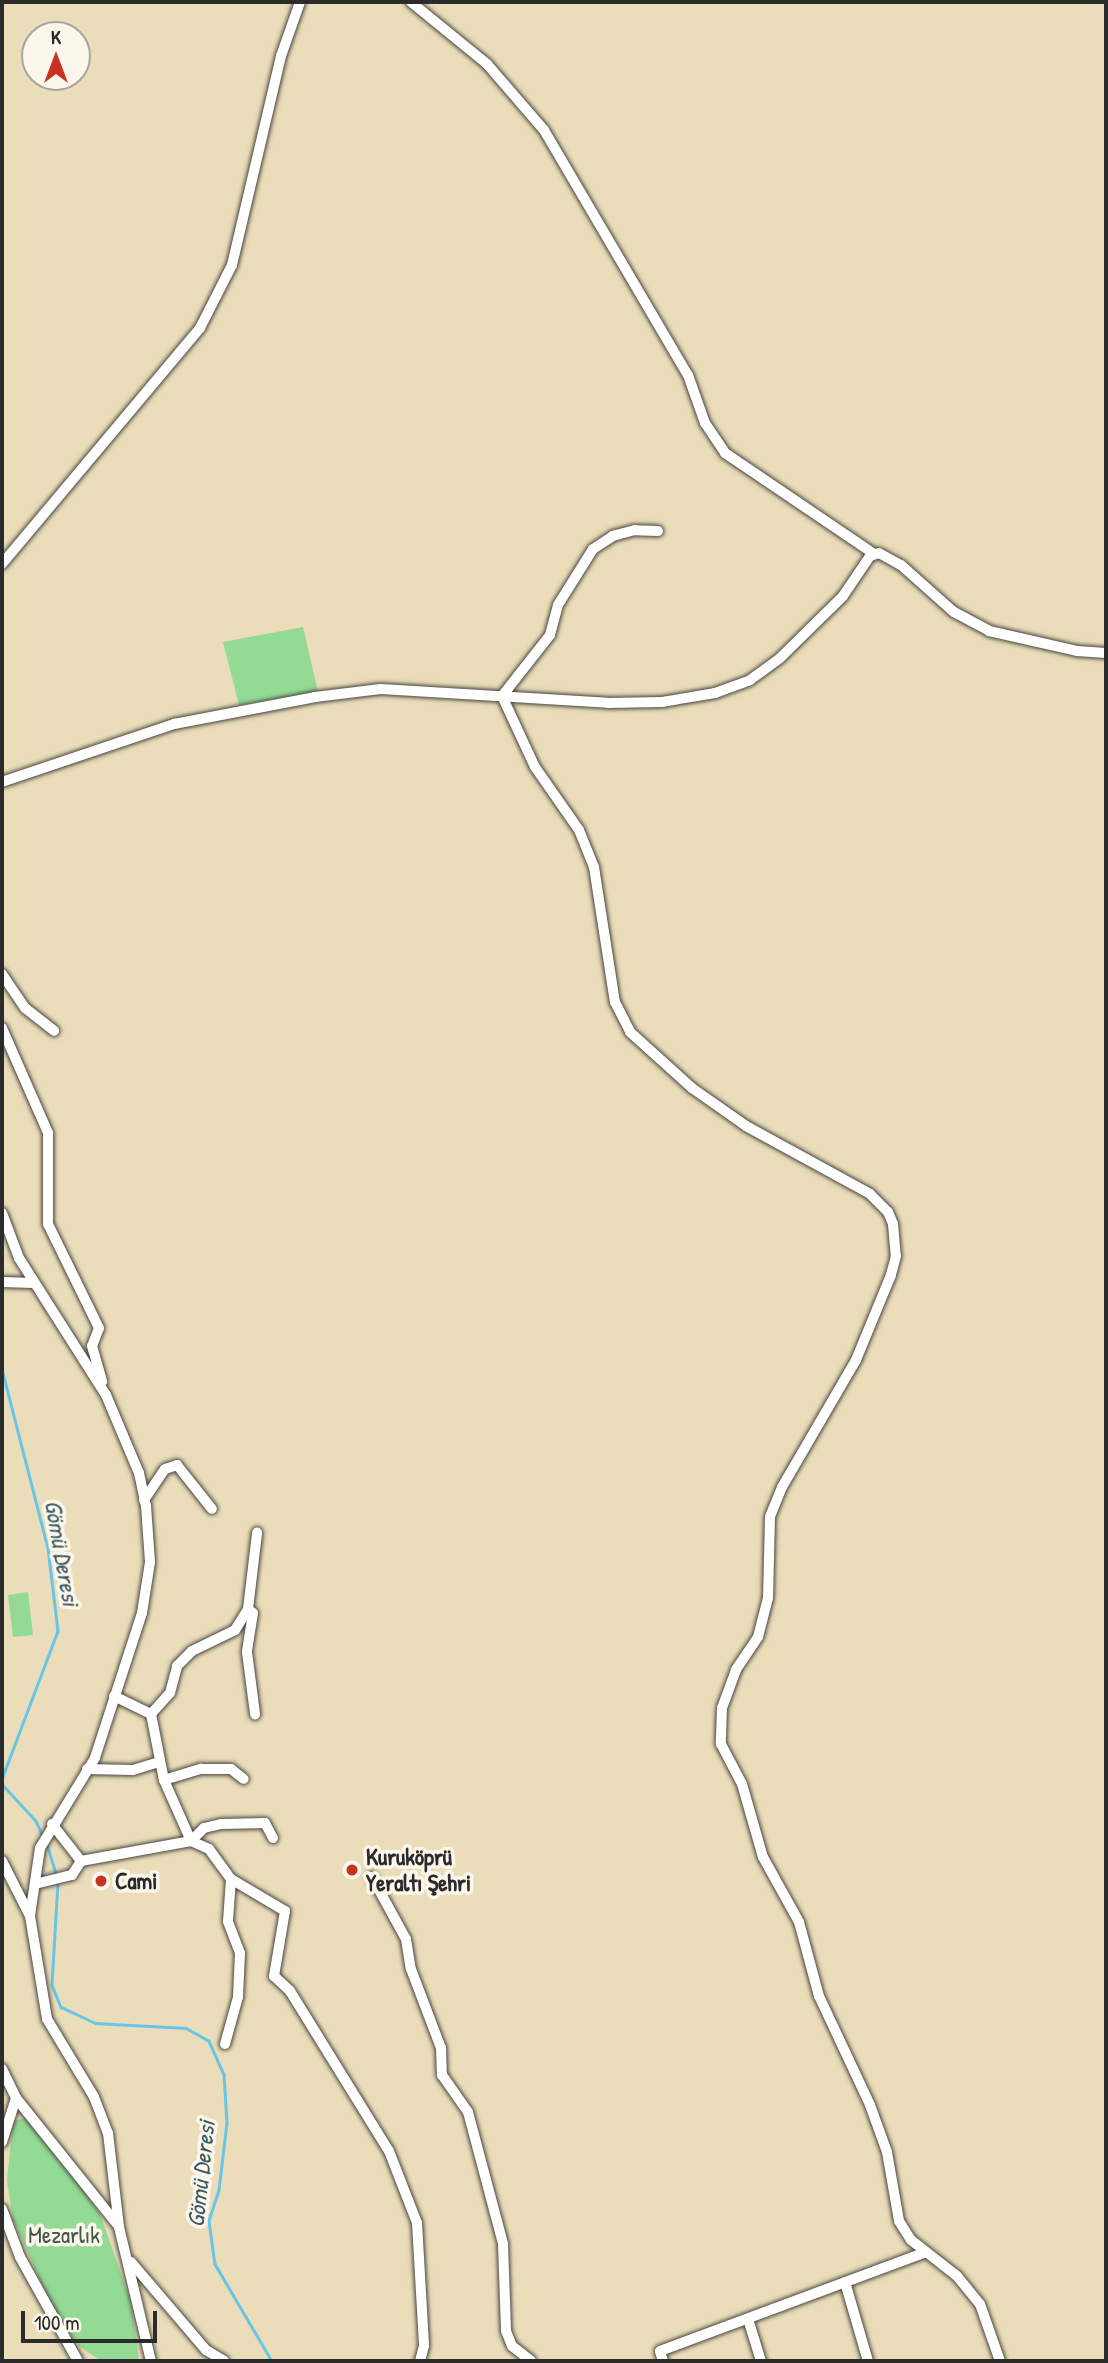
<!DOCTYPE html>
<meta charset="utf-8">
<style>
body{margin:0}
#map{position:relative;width:1108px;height:2363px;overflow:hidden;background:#ebddb9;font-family:"Patrick Hand",sans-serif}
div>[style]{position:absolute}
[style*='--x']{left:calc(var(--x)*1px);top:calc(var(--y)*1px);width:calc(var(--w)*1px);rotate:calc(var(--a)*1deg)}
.green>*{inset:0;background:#93da95}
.stream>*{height:2.5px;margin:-1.25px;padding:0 1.25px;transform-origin:1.25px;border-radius:1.25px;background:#68c5e6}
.roads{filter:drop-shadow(0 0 2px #484640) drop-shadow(0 0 2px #484640)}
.minor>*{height:10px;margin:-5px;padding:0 5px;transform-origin:5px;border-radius:5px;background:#fff}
.dots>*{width:19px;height:19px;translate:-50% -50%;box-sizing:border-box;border:4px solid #fbf7ec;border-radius:50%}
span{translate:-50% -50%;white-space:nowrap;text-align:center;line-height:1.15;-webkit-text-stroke:7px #fbf7ec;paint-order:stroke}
.poi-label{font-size:23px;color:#2b2b2b;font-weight:700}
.left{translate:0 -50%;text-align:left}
.park-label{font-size:23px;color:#455746}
.water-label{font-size:24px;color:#3d5963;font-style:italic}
.frame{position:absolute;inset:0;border:4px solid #2b2b2b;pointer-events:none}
.north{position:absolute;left:21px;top:21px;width:70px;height:70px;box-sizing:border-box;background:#fbf7ec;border:2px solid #a8a59f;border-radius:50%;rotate:0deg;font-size:19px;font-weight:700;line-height:28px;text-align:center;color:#2b2b2b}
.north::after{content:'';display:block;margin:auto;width:24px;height:32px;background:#c8321e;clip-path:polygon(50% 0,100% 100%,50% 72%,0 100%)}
.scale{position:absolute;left:21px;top:2311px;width:136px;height:32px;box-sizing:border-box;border:4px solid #2b2b2b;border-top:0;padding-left:9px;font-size:21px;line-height:24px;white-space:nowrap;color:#2b2b2b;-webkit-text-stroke:5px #fbf7ec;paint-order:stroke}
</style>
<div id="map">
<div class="green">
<i style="clip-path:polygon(303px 627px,318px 692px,239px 705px,223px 642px)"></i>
<i style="clip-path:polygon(28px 1592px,33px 1635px,13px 1637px,8px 1595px)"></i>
<i style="clip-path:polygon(30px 2117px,100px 2214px,131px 2302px,139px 2361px,101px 2361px,79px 2346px,51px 2304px,13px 2219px,7px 2181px,13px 2121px)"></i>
</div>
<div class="stream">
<i style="--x:2;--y:1369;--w:185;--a:75.6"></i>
<i style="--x:48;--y:1548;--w:84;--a:83.1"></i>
<i style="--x:58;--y:1631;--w:158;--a:110.7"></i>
<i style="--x:2;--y:1784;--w:50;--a:47.4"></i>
<i style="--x:36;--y:1821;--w:14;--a:65"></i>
<i style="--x:47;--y:1844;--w:34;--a:73"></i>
<i style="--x:58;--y:1883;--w:102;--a:93.4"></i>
<i style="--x:52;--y:1985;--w:24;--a:68"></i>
<i style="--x:61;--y:2007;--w:38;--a:25"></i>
<i style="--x:95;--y:2023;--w:91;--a:3.1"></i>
<i style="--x:186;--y:2028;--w:26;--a:29"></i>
<i style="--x:209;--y:2041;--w:36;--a:66"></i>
<i style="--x:224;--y:2074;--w:49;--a:86.5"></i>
<i style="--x:227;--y:2123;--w:67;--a:96.8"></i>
<i style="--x:219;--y:2190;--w:33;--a:108"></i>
<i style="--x:209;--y:2221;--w:43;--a:82.1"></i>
<i style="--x:215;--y:2264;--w:113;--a:59.6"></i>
</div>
<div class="roads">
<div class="minor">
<i style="--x:411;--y:2;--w:98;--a:39.2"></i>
<i style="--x:487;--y:64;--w:87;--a:49.2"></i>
<i style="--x:544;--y:130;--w:284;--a:59.6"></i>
<i style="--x:688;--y:375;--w:51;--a:70.5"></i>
<i style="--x:705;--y:423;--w:36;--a:56"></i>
<i style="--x:725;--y:453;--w:180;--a:34.1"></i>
<i style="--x:658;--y:531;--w:23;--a:-178"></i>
<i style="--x:635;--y:530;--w:23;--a:165"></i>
<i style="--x:613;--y:536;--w:24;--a:147"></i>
<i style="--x:593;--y:549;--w:66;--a:122"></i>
<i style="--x:558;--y:605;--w:31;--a:105"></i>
<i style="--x:550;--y:635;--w:78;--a:128.2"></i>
<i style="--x:502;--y:696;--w:78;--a:65.1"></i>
<i style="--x:535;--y:767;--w:77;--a:55.1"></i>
<i style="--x:579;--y:830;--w:40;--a:68"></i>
<i style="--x:594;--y:867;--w:137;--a:81.2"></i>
<i style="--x:615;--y:1002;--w:34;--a:63"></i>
<i style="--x:630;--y:1032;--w:84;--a:42.1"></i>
<i style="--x:692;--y:1088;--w:66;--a:35.1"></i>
<i style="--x:746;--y:1126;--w:141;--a:28.7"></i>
<i style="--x:870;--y:1194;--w:25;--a:45"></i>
<i style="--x:888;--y:1212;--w:13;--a:67"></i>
<i style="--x:893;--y:1224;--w:32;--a:85"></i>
<i style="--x:896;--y:1256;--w:20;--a:105"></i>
<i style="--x:891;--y:1275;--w:92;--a:112.4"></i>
<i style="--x:856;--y:1360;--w:147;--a:120.2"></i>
<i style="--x:782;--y:1487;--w:32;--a:112"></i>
<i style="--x:770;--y:1517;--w:81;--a:91.4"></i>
<i style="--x:768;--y:1598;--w:40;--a:104.4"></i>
<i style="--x:758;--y:1637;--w:40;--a:124"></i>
<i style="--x:736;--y:1670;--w:40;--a:110.2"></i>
<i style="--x:722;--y:1708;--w:36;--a:92"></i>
<i style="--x:721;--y:1744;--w:45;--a:62.3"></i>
<i style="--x:742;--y:1784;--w:76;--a:74"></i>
<i style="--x:763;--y:1857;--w:74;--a:61"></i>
<i style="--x:799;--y:1922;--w:77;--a:74.9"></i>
<i style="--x:819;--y:1996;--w:120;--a:64.9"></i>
<i style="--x:870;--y:2105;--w:50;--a:70.1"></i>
<i style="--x:887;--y:2152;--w:70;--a:80.1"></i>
<i style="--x:899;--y:2221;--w:22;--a:58"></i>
<i style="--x:911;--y:2240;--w:58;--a:38"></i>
<i style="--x:957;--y:2276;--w:36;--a:51"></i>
<i style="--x:980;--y:2304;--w:60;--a:70.7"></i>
<i style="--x:2;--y:564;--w:308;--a:-50"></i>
<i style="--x:200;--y:328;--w:71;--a:-63.1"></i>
<i style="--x:232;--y:265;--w:215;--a:-76.8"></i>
<i style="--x:281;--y:56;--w:57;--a:-70.6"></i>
<i style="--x:2;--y:782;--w:182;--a:-18.6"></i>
<i style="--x:174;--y:724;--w:144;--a:-10.8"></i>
<i style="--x:315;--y:697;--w:66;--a:-6.9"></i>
<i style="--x:381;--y:689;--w:227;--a:3.5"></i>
<i style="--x:608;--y:703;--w:54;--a:-1.1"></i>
<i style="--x:662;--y:702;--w:54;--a:-9.6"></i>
<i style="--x:715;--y:693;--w:37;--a:-20"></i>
<i style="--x:750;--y:680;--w:37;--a:-36"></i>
<i style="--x:780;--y:658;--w:88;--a:-44.5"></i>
<i style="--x:843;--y:596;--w:48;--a:-56"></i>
<i style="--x:870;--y:556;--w:9;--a:-18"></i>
<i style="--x:879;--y:553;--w:25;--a:29"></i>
<i style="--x:901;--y:565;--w:71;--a:41.6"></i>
<i style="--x:954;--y:612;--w:40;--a:28"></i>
<i style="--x:989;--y:631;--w:90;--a:12.8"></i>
<i style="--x:1077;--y:651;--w:29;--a:4"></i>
<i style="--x:2;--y:974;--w:41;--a:55.9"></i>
<i style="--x:25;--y:1008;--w:37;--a:38"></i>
<i style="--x:2;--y:1028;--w:115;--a:66.3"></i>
<i style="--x:48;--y:1133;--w:91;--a:90"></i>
<i style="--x:48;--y:1224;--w:116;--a:63.9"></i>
<i style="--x:99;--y:1328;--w:19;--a:111"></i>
<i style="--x:92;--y:1346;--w:37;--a:74"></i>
<i style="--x:2;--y:1213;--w:48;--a:69.3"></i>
<i style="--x:19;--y:1258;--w:162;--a:57.6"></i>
<i style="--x:106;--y:1395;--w:85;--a:67.1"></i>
<i style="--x:139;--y:1473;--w:34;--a:78"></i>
<i style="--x:146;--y:1506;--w:56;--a:85.9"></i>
<i style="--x:150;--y:1562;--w:52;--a:98.9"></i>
<i style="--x:142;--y:1613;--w:152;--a:108"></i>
<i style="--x:95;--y:1758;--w:105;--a:121.4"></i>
<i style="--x:40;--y:1848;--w:69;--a:98.4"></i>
<i style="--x:30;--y:1916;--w:104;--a:80.6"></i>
<i style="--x:47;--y:2019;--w:91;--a:58.9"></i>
<i style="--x:94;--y:2097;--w:39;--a:69"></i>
<i style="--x:108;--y:2133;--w:95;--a:83.3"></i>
<i style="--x:119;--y:2227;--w:138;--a:76.6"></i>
<i style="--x:2;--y:1282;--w:32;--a:2"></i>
<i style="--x:144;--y:1500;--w:37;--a:-56"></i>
<i style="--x:165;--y:1469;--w:13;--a:-18"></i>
<i style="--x:177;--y:1465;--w:56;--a:51.5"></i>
<i style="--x:248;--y:1609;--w:77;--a:-83.2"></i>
<i style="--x:114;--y:1696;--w:41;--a:25.9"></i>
<i style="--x:151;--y:1714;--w:67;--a:78.9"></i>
<i style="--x:164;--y:1780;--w:67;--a:66.1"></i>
<i style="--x:191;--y:1841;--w:18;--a:-45"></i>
<i style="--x:204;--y:1828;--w:18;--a:-13"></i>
<i style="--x:222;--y:1824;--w:43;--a:-1.3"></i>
<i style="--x:265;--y:1823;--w:17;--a:62"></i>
<i style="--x:151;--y:1714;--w:28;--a:-48"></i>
<i style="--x:170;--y:1693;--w:28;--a:-75"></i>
<i style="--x:177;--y:1666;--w:21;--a:-45"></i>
<i style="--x:192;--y:1651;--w:48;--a:-26"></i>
<i style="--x:235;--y:1630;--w:25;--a:-58"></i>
<i style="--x:248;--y:1609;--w:6;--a:39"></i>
<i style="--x:253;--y:1613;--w:39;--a:99"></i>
<i style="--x:247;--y:1652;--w:63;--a:82.6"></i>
<i style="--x:87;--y:1769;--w:46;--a:1.2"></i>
<i style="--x:133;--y:1770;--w:28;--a:-17"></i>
<i style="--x:164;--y:1780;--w:39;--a:-17"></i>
<i style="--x:201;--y:1769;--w:30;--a:0"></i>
<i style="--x:231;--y:1769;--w:16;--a:38"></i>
<i style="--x:52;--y:1824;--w:47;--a:51.9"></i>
<i style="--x:2;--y:1861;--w:62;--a:63"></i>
<i style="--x:372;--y:1877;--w:71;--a:61.3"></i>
<i style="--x:406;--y:1939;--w:30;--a:81"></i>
<i style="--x:411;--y:1969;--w:85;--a:69.2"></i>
<i style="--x:441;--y:2048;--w:27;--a:88"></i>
<i style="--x:442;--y:2075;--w:45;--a:54.9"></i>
<i style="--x:468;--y:2112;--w:137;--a:75.1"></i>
<i style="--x:503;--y:2244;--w:87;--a:88"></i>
<i style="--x:506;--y:2331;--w:16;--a:68"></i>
<i style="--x:512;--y:2346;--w:24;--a:38"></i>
<i style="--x:35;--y:1884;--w:38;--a:-14"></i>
<i style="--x:72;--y:1875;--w:17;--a:-57"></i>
<i style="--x:81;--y:1861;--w:112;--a:-10.3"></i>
<i style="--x:191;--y:1841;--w:20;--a:24"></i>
<i style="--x:209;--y:1849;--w:37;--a:54"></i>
<i style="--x:231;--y:1879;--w:63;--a:30.7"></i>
<i style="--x:285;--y:1911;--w:66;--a:99.6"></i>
<i style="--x:274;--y:1976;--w:22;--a:43"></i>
<i style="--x:290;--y:1991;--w:188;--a:58.3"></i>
<i style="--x:389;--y:2151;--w:77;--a:68.7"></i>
<i style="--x:417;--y:2223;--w:123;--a:86.7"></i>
<i style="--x:424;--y:2346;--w:16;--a:105"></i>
<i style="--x:225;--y:2044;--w:49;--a:-74.5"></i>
<i style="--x:238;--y:1997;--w:44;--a:-87.4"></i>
<i style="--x:240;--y:1953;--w:34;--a:-111"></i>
<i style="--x:228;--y:1921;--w:42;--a:-85.9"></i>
<i style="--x:2;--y:2069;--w:32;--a:64"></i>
<i style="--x:16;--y:2098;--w:161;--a:51.3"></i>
<i style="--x:2;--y:2142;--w:46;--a:-72.3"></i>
<i style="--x:2;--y:2209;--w:51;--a:69.4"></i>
<i style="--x:20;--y:2257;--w:119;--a:60.9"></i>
<i style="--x:131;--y:2262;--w:116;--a:49.6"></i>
<i style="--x:206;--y:2350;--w:21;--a:31"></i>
<i style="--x:845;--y:2282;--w:82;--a:73.8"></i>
<i style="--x:748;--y:2319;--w:44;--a:72.8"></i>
<i style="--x:663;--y:2361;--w:10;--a:-107"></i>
<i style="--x:660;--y:2351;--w:284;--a:-20.4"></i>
</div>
</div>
<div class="dots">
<i style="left:352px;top:1870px;background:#c8321e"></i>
<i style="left:101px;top:1881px;background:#c8321e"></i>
</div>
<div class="poi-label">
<span class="left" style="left:366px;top:1870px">Kuruköprü<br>Yeraltı Şehri</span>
<span class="left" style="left:115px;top:1881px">Cami</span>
</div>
<div class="park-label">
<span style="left:64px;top:2235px">Mezarlık</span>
</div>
<div class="water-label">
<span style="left:62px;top:1553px;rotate:80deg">Gömü Deresi</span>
<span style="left:201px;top:2174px;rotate:-84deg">Gömü Deresi</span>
</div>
<div class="frame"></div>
<div class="north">K</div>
<div class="scale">100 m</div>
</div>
